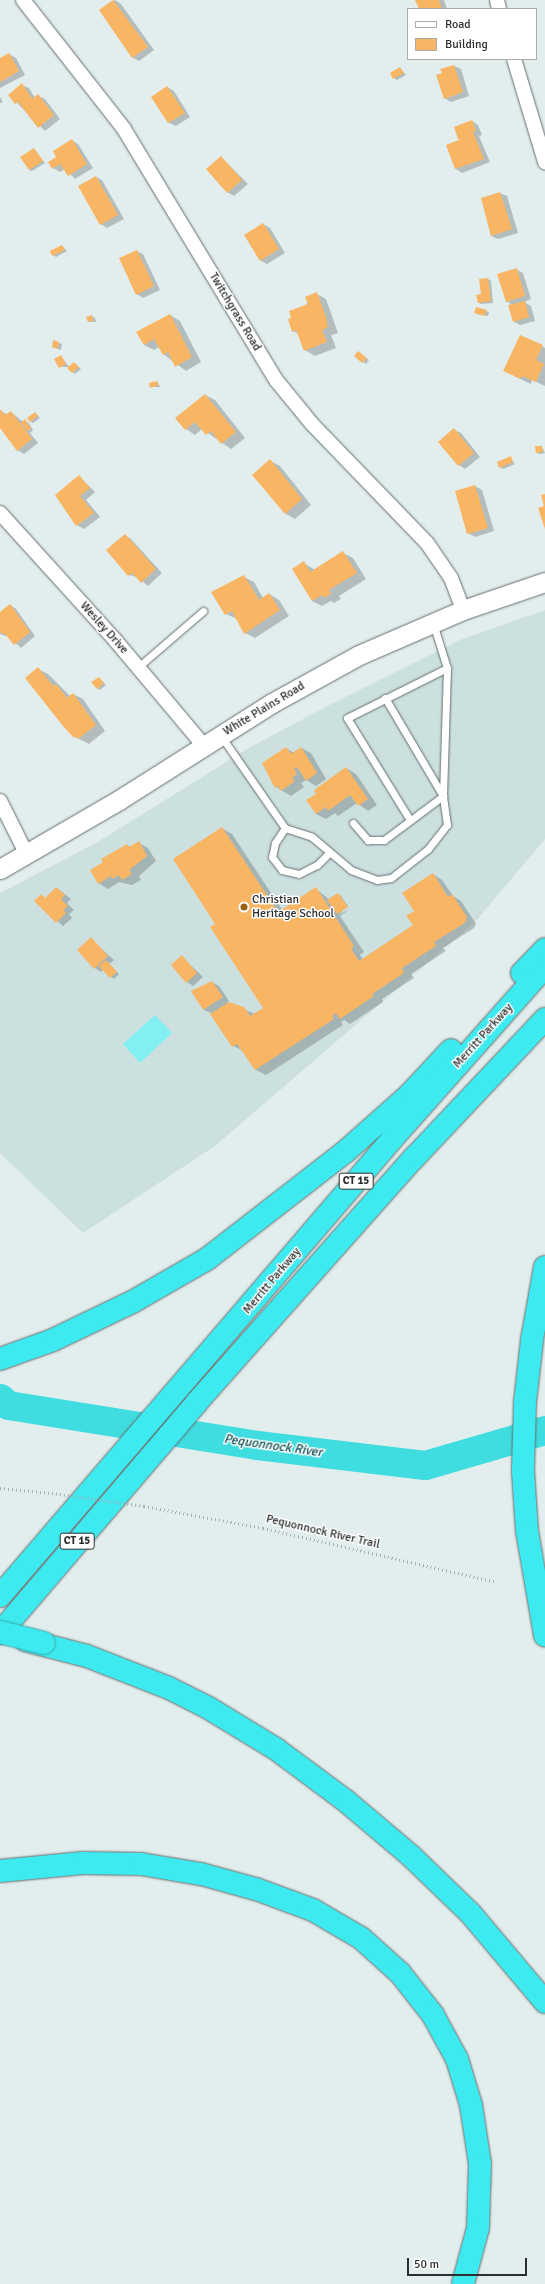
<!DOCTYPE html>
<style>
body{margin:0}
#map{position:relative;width:545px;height:2284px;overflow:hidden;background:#e2eded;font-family:Signika,sans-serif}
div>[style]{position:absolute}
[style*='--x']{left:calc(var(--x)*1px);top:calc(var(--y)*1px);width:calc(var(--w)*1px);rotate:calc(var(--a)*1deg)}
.built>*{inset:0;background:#cde0e0}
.green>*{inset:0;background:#82f0f3}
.shadow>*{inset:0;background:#0003}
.river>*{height:29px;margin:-14.5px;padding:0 14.5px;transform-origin:14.5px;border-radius:14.5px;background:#3fdce0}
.building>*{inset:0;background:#f8b664}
.path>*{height:2.5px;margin-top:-1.25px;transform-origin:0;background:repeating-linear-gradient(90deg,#a7b0b0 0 1px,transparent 0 4px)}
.roads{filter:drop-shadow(0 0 1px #656e6e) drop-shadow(0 0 1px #656e6e)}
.lane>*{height:7px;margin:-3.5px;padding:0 3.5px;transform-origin:3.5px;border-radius:3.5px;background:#fff}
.street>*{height:14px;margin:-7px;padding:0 7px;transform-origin:7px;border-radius:7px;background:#fff}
.secondary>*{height:19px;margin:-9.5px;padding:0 9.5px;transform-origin:9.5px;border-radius:9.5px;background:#fff}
.highway>*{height:22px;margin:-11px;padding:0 11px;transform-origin:11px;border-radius:11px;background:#3deaef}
.path-bridge>*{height:2.5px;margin-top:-1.25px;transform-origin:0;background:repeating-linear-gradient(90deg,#a7b0b0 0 1px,transparent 0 4px)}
.bridges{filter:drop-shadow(0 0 1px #37a9ac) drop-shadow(0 0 1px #37a9ac)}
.highway-bridge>*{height:22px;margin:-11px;padding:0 11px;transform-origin:11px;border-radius:11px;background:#3deaef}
.dots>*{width:11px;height:11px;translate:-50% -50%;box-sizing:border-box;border:2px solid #fff;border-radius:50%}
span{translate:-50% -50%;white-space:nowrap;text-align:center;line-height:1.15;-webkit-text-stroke:3px #fff;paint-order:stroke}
.shield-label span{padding:1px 3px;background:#fff;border:1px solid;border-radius:3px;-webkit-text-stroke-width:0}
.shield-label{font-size:11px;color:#2b2f2f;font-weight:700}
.street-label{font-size:12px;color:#2b2f2f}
.poi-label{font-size:12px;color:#2b2f2f}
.left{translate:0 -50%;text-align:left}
.water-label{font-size:13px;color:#0e5153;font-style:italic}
.legend{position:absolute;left:407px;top:8px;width:130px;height:52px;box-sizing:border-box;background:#fff;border:1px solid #aaacac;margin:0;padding:5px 7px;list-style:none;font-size:12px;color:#2b2f2f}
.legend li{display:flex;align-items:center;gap:8px;height:20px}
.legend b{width:20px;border:1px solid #aaacac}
.scale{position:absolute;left:407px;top:2258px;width:120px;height:18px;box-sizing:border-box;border:2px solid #2b2f2f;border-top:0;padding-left:5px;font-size:12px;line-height:14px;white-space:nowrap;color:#2b2f2f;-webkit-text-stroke:3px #fff;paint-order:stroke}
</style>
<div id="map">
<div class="built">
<i style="clip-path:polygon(545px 610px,545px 839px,475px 922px,215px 1146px,83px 1233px,0 1153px,0 893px,96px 843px,247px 749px,335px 702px,460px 640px)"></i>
</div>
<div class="green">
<i style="clip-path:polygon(155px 1015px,172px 1033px,140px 1063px,123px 1044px)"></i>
</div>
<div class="shadow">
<i style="clip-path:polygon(115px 0,121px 4px,154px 50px,139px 61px,132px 57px,100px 11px)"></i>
<i style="clip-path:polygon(416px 0,444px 0,447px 9px,420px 9px)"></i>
<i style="clip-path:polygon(9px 54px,16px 58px,25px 75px,0 88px,0 59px)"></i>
<i style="clip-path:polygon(454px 66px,461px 69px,469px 96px,451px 102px,444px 98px,443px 74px)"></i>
<i style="clip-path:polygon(400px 68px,406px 75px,397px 80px,394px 78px)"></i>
<i style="clip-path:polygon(22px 85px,29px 88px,35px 98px,38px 96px,45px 99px,60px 119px,45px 131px,9px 95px)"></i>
<i style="clip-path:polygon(167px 87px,174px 91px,190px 117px,176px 126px,169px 123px,152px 97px)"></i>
<i style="clip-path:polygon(0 97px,3px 102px,0 103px)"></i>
<i style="clip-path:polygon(472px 121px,478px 125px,482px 135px,479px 136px,490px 162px,462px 173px,456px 169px,447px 146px,462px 140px,459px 138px)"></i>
<i style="clip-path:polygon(72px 140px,78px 144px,93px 168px,75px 179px,65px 169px,60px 172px,53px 168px,58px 157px)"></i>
<i style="clip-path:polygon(34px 149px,45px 163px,32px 171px,29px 170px)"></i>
<i style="clip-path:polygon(221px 157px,248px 184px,234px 196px,227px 192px)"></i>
<i style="clip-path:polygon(96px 177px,102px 180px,124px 219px,107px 228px,101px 224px)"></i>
<i style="clip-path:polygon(500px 193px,507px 196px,518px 233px,498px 239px,491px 236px,482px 199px)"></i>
<i style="clip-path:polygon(263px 224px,270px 228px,285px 253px,267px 264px,260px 260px)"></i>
<i style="clip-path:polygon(62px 246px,67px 251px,56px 257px,53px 255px)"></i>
<i style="clip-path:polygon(136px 251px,143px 254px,160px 290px,143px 298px,137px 294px)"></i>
<i style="clip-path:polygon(516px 269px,523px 273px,531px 299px,524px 302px,531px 306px,535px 321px,520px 325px,513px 321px,513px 305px,506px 301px)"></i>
<i style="clip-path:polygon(488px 279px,491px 281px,493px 303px,481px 304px,478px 302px)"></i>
<i style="clip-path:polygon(317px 294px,326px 299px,338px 333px,331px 335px,336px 348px,315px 356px,305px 350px,299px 334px,293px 331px,292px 318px)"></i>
<i style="clip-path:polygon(486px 311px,489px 312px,488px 316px,478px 314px)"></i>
<i style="clip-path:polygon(170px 315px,180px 321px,201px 362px,186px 371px,163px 354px,159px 347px,154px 350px,144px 345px)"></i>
<i style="clip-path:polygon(92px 316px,95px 318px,96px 322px,88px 322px)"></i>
<i style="clip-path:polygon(521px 336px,545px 348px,545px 386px,532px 380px,531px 384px,514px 376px)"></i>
<i style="clip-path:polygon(59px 343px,62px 344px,61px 350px,53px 347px)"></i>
<i style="clip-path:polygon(358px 352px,369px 360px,366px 364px,355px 356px)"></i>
<i style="clip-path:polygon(61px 356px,69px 367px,74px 363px,81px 369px,75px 374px,67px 367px,60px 367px)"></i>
<i style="clip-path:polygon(157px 382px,161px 387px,151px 387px)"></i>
<i style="clip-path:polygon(205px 395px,215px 400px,245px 438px,231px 449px,202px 429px,195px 435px,186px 429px)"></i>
<i style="clip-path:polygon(0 410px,8px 415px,11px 412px,23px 422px,28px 422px,33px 430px,30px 433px,38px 443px,24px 454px,17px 450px,0 426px)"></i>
<i style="clip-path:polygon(35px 413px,40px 418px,33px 423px,30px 421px)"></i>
<i style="clip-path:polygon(454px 430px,461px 433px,480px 457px,465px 469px,459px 465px)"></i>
<i style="clip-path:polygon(542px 447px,545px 453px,540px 454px,537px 453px)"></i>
<i style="clip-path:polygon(510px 457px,515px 464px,503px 469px,500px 467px)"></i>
<i style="clip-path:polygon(270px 461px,280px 466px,311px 505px,295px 519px,286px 514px,253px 475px)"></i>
<i style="clip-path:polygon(79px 476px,95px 492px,86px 500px,100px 517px,84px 529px,77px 525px,66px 511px)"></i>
<i style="clip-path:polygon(475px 486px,482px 490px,494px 531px,475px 537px,468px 533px)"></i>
<i style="clip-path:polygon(125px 535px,131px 539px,162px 573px,148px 586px,137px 577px,129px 575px)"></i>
<i style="clip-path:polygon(343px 553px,353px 558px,366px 579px,339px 596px,341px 599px,334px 603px,331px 601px,322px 606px,312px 601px,304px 563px,315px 570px)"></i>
<i style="clip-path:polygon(244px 577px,254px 582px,263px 598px,269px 594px,279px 600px,289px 616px,255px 638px,245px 633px,237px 619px,226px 614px,213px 593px)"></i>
<i style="clip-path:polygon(10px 605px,16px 609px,35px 636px,21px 648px,9px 637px,0 634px,0 613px)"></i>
<i style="clip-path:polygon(38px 669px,48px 674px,70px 696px,73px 694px,83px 699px,105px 731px,89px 744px,75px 737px)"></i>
<i style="clip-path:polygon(99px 678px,106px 685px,100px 690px,97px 688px)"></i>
<i style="clip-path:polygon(286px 748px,294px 753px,301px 748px,311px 753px,326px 779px,316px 786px,306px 780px,301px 783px,304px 787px,291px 796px,276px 787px)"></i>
<i style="clip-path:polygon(346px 768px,356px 774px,377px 805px,368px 811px,357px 803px,338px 816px,335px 813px,326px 819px,316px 814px,318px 794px)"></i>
<i style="clip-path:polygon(222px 828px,232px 834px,283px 911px,316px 889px,330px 900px,338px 894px,341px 896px,348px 906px,338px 915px,350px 909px,340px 916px,364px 952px,360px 955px,363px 959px,414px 926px,415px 911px,433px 874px,442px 880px,453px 896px,461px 901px,476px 924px,474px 928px,443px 948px,446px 951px,411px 974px,414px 978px,382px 999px,383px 1002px,350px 1024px,344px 1020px,341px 1022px,343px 1025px,266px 1075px,256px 1070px,244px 1051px,233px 1046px,211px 1013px,204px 1010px,192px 992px,212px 982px,219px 986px,229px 1001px,227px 1002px,255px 1014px,264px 1008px,216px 924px)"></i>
<i style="clip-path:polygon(139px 843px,148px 848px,156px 861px,139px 876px,141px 880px,132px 885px,119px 882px,108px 889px,98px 883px,127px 845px,131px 847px)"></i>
<i style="clip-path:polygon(57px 888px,71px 899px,67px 903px,74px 910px,69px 914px,72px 918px,63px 926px,36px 901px,41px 895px,46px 898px)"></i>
<i style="clip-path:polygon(91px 939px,114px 960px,109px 964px,119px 974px,114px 979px,104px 969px,101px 972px,95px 968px)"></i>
<i style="clip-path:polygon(182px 957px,203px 977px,193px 986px,187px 982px)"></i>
</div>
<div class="river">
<i style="--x:0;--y:1398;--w:11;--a:41"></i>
<i style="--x:8;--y:1405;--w:252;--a:9.1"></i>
<i style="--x:257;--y:1445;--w:169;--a:6.8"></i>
<i style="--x:425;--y:1465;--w:125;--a:-16.3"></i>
</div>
<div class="building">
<i style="clip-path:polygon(113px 0,148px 47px,132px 58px,99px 10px)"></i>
<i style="clip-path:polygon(415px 0,439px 0,442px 9px,419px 9px)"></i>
<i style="clip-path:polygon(9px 53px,19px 71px,0 82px,0 58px)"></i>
<i style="clip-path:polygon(454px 65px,463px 92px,444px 99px,436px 75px,442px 73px,440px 69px)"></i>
<i style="clip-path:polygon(400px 67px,404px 73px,393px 79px,390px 73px)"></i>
<i style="clip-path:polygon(22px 83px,32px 99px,38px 94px,54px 115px,38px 128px,18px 102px,15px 104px,8px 95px)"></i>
<i style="clip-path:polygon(167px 86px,185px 113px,168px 123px,151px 97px)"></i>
<i style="clip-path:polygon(472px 120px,476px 131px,473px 132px,484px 159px,455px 169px,446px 145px,461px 139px,458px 139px,454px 127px)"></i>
<i style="clip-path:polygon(72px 139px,87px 164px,68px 176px,60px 164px,52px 169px,48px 162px,56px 157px,53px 151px)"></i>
<i style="clip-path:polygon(34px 148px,43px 161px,29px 170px,20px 157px)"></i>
<i style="clip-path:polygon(221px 156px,242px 180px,227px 193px,206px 169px)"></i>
<i style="clip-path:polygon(96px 176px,118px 215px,100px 225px,78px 186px)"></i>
<i style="clip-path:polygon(500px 192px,512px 229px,491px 236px,481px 198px)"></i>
<i style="clip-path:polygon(263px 223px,279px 249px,260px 261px,244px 235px)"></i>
<i style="clip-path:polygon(62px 245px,65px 250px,52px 256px,50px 251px)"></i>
<i style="clip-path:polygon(137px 250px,154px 286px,136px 295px,119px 258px)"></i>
<i style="clip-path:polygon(517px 268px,525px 296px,506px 302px,497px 274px)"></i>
<i style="clip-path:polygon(488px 278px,491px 301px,478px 303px,476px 295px,481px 294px,479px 279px)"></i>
<i style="clip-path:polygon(317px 292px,326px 317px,328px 327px,322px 330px,327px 342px,304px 351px,296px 330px,292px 332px,288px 319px,291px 318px,289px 311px,308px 304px,305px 297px)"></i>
<i style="clip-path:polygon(525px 301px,529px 317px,513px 322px,508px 305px)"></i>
<i style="clip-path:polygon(476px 307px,487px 310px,484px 316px,474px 313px)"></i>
<i style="clip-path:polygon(170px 314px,192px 357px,175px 367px,168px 352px,163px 355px,154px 339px,144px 345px,136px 332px)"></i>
<i style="clip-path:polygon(92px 315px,93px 321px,88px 322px,86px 317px)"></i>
<i style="clip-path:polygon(520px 335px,543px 345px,536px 360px,544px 364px,536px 382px,522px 376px,521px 379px,503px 371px)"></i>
<i style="clip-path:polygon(53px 340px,59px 342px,58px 349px,52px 347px)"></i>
<i style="clip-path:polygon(358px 351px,367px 358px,362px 363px,354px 356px)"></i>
<i style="clip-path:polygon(61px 355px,66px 364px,59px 368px,54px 359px)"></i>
<i style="clip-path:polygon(74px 362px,79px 367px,72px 373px,67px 368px)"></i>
<i style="clip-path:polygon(157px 381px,159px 385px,150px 388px,149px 383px)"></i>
<i style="clip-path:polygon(205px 394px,236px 432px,221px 444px,211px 431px,206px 435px,195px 422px,185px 430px,175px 418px)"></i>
<i style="clip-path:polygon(0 409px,5px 415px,11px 411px,32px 439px,17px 451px,0 428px)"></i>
<i style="clip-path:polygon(35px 412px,38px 416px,30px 422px,27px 418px)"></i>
<i style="clip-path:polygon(25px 419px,31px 429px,27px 431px,21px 422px)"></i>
<i style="clip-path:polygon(454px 428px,474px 453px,458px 466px,438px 442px)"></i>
<i style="clip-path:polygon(535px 446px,542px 446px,543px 452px,536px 453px)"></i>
<i style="clip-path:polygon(511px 456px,513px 462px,499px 468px,497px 462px)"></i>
<i style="clip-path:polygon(270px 459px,302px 499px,285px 514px,252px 475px)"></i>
<i style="clip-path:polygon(79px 475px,90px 488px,80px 496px,94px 513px,76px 526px,55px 495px)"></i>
<i style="clip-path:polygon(475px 485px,488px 528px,467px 534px,455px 491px)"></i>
<i style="clip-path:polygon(545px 494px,545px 529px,538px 508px,544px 506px,541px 495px)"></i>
<i style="clip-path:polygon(125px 534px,156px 569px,141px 583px,132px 573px,128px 576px,106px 550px)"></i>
<i style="clip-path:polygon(343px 551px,357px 573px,329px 590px,331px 594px,324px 598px,322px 595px,312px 601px,292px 569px,304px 561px,310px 572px)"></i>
<i style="clip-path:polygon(244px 575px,259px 600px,269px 593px,280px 610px,244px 634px,232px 611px,225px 615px,211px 592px)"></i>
<i style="clip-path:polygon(10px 604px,30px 632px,14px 645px,5px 634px,0 633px,0 612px)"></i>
<i style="clip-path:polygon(38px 667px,53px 686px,56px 684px,67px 698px,73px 693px,96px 725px,78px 739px,76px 736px,74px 738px,63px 726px,25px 678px)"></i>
<i style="clip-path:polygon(99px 677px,104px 683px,97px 689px,91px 682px)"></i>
<i style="clip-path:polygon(286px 747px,291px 754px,301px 747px,317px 773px,306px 781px,297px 767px,294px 769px,297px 774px,292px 778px,295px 781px,281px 791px,278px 786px,275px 788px,262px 763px)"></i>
<i style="clip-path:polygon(346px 767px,368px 799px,358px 806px,350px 795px,328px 811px,326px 807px,316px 814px,306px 800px,316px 794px,314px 790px)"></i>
<i style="clip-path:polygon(222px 827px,278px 912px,316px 887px,354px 946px,351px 949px,359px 961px,413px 925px,406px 916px,414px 911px,402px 893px,433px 873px,448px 897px,452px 894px,467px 917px,465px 923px,434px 942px,436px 946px,402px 968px,404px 973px,372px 994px,374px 996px,340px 1019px,336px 1013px,332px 1016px,334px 1019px,255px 1070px,237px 1044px,232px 1047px,210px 1014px,229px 1002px,244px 1007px,250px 1016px,263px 1008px,210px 927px,215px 924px,173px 859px)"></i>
<i style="clip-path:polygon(139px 841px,147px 856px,129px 870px,132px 874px,122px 880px,119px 875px,112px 879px,111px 876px,98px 884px,90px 870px,103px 862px,101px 859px,127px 844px,129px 847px)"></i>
<i style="clip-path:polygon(56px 887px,65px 895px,61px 899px,68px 906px,63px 910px,66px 913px,56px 923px,34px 901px,41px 894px,45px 898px)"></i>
<i style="clip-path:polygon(338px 893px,348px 907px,337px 914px,327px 900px)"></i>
<i style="clip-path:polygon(91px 937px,108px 956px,94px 969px,77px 950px)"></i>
<i style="clip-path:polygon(182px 955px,197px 973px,186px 983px,171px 965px)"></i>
<i style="clip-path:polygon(106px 960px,117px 972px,110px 978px,99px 966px)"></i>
<i style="clip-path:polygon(212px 981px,223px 997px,203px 1010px,191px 991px)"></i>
</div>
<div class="path">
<i style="--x:0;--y:1488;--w:52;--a:5.5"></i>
<i style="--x:144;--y:1506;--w:121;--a:10.5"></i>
<i style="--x:263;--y:1528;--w:240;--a:13"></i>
</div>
<div class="roads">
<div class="lane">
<i style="--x:138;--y:667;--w:86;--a:-40.7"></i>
<i style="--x:221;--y:736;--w:112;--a:55.2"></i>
<i style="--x:285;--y:828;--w:28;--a:18"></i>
<i style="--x:312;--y:837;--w:51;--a:40.2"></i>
<i style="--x:351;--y:870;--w:28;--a:21"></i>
<i style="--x:377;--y:880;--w:14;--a:-8"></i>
<i style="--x:391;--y:878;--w:47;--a:-38.1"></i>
<i style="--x:428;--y:849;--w:31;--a:-52"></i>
<i style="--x:447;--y:825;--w:29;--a:-98"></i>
<i style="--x:443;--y:796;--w:114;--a:-120.6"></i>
<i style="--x:410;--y:820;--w:120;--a:-121.7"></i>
<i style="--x:347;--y:718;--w:112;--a:-26.6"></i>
<i style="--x:353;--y:823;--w:23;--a:49"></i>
<i style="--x:368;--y:840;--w:16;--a:0"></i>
<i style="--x:384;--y:840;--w:74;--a:-36.7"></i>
<i style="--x:443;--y:796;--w:128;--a:-88.2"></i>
<i style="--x:447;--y:668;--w:47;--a:-107.3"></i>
<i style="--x:285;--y:828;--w:18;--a:124"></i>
<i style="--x:275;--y:843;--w:14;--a:102"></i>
<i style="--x:272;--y:857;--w:16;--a:52"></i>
<i style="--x:282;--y:870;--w:17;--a:13"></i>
<i style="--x:299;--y:874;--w:20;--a:-27"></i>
<i style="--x:317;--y:865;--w:17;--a:-45"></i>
</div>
<div class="street">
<i style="--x:23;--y:0;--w:164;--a:51.9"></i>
<i style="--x:124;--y:129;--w:293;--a:58.8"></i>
<i style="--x:276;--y:380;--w:57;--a:50.7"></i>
<i style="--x:312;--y:424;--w:165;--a:46"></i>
<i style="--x:427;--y:543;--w:42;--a:55.6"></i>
<i style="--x:451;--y:578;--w:34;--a:69"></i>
<i style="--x:497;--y:0;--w:9;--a:77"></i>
<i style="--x:514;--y:59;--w:108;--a:73.2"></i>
<i style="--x:0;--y:513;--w:173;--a:47.8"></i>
<i style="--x:116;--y:641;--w:137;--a:50"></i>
<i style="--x:0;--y:801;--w:60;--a:63.4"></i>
</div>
<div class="secondary">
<i style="--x:0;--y:869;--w:138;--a:-30.1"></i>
<i style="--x:119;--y:800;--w:181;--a:-32.4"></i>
<i style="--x:272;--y:703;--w:99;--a:-28.9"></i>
<i style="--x:359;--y:655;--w:113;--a:-23.4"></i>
<i style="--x:463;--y:610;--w:87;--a:-18.9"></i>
</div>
<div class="highway">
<i style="--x:522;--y:973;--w:33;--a:-46"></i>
<i style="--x:545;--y:1267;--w:74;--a:100.1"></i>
<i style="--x:532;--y:1340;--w:62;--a:96.4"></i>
<i style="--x:525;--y:1402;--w:69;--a:91.7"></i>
<i style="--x:523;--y:1471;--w:60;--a:86.2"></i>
<i style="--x:527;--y:1531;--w:106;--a:80.2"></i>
<i style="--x:0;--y:1359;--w:56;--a:-19.7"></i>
<i style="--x:53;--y:1340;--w:90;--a:-25.7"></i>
<i style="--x:134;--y:1301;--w:84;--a:-29.9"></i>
<i style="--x:207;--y:1259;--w:175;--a:-37.8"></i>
<i style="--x:345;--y:1152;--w:87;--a:-41.7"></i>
<i style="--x:410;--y:1094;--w:60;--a:-47"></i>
<i style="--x:0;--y:1596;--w:604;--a:-49.37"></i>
<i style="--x:393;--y:1138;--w:229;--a:-48.4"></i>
<i style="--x:0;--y:1633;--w:304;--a:-49.5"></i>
<i style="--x:197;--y:1402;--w:327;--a:-48.4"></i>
<i style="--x:414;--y:1158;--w:191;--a:-46.7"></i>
<i style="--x:25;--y:1640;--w:64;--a:14.5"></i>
<i style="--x:87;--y:1656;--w:88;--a:21.3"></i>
<i style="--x:169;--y:1688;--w:42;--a:26.6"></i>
<i style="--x:207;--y:1707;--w:81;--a:31.3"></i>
<i style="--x:276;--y:1749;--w:87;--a:36.6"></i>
<i style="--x:346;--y:1801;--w:85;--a:40.2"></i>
<i style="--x:411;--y:1856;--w:83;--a:44"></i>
<i style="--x:471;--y:1914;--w:115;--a:49.9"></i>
<i style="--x:0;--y:1871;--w:83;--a:-5.5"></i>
<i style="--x:83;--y:1863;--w:58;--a:1"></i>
<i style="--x:141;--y:1864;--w:61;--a:9.5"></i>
<i style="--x:201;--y:1874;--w:57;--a:15.3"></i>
<i style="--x:256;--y:1889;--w:61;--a:20.2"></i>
<i style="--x:313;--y:1910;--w:56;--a:30.3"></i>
<i style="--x:361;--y:1938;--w:52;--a:41.9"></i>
<i style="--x:400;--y:1973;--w:53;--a:51.8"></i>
<i style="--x:433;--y:2015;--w:50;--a:61.4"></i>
<i style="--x:457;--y:2059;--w:48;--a:73.1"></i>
<i style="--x:471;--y:2105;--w:60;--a:81.3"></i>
<i style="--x:480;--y:2164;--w:64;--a:91.8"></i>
<i style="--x:478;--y:2228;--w:58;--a:105"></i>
</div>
</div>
<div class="path-bridge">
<i style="--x:52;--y:1493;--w:93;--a:8"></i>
</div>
<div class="bridges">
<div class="highway-bridge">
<i style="--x:0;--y:1632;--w:45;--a:14"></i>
</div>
</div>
<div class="dots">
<i style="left:244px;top:907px;background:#976319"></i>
</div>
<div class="shield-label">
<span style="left:356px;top:1181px">CT 15</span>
<span style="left:77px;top:1541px">CT 15</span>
</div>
<div class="street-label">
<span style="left:235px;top:312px;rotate:59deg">Twitchgrass Road</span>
<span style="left:104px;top:628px;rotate:48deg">Wesley Drive</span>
<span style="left:264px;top:709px;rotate:-31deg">White Plains Road</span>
<span style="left:483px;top:1036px;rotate:-48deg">Merritt Parkway</span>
<span style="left:272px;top:1281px;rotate:-50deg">Merritt Parkway</span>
<span style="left:323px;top:1532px;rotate:13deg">Pequonnock River Trail</span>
</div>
<div class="poi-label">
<span class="left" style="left:252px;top:907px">Christian<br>Heritage School</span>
</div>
<div class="water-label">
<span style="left:273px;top:1446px;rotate:8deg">Pequonnock River</span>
</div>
<ul class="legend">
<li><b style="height:5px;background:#fff"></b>Road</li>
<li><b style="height:11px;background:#f8b664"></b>Building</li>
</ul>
<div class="scale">50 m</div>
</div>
